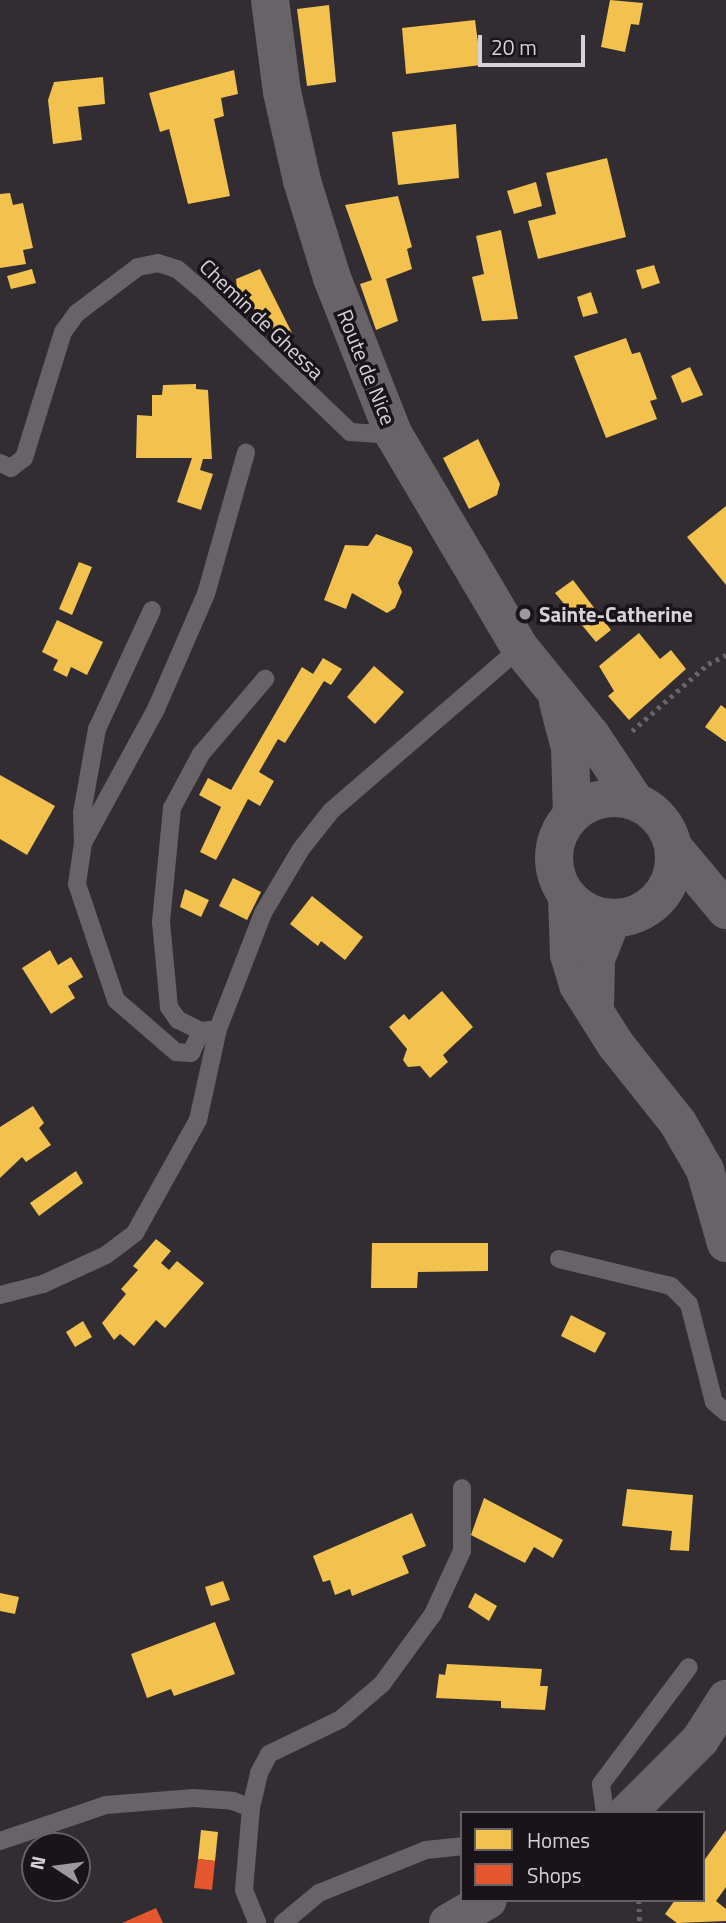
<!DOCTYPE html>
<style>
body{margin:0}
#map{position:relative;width:726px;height:1923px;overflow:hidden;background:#322d32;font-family:"Titillium Web",sans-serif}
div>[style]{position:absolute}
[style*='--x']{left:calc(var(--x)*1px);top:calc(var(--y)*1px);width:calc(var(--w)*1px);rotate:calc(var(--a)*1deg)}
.homes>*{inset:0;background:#f2c14e}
.shops>*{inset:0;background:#e4572e}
.path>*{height:4.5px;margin-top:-2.25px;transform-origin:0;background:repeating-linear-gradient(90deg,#686468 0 3.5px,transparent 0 8.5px)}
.lane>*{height:18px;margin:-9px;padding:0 9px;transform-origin:9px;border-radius:9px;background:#686367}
.secondary>*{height:38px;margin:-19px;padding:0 19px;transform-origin:19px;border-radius:19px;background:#686367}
.secondary>.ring{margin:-19px;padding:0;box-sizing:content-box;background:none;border:38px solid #686367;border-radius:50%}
.dots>*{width:19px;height:19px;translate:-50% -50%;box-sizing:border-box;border:4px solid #191419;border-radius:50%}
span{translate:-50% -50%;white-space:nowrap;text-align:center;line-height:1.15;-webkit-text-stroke:7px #191419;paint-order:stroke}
.street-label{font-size:21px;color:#d8d1d8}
.poi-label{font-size:21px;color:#d8d1d8;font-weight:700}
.left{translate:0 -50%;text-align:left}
.legend{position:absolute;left:460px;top:1811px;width:245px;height:91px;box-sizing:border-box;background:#191419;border:2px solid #656065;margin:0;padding:9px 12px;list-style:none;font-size:21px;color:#d8d1d8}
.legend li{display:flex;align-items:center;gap:14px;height:35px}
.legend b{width:35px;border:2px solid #656065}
.north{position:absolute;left:21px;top:1832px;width:70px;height:70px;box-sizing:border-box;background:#191419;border:2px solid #656065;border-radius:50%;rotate:283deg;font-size:19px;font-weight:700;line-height:28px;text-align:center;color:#d8d1d8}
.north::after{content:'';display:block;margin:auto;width:24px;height:32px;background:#9e989e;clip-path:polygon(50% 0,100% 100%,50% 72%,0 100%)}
.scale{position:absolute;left:478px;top:35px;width:107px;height:32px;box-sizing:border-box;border:4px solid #d8d1d8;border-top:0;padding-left:9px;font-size:21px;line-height:24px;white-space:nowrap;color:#d8d1d8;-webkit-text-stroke:5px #191419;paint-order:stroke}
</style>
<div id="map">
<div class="homes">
<i style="clip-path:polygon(610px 0,643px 3px,639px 25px,631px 24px,625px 52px,601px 47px)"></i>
<i style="clip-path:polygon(329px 5px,336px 82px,307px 86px,297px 9px)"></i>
<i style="clip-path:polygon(475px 20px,481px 65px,406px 74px,402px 28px)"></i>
<i style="clip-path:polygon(234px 70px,238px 94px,221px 98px,224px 116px,214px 119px,230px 196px,188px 204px,169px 129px,160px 132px,149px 93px)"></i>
<i style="clip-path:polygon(103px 77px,105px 104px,78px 107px,82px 140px,53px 144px,48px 100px,54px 82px)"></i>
<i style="clip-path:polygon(456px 124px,459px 178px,398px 185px,392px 132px)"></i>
<i style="clip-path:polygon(607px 158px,626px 237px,538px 259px,528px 221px,556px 214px,546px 173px)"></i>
<i style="clip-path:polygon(536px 182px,542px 206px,514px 214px,507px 191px)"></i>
<i style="clip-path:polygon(10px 193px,13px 205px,23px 203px,33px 248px,23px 250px,26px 264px,0 268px,0 194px)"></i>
<i style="clip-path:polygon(398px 196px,412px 247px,407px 249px,412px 269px,386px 279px,398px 321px,376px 330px,360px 284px,372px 280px,345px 205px)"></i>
<i style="clip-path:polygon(501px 230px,518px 319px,482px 321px,472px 277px,484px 274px,476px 236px)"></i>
<i style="clip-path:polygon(654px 265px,660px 283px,642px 289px,636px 270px)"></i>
<i style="clip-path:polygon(32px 269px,36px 283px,11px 289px,7px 276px)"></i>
<i style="clip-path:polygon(260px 269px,293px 335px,284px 343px,237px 289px,236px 279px)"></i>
<i style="clip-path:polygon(591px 292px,598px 313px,583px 317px,577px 297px)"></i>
<i style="clip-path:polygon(626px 338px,632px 354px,640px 352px,657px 399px,650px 401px,657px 419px,606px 438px,574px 356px)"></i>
<i style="clip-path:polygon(690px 367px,703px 395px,682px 403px,671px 376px)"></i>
<i style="clip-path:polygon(196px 384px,196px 389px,208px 390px,212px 459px,203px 459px,200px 470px,213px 474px,201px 510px,177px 502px,192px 458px,136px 458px,137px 415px,152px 416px,152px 395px,162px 395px,163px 385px)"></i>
<i style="clip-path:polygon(478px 439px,500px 484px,497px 495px,469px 509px,443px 458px)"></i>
<i style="clip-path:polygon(726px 506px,726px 585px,687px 537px)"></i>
<i style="clip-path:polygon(376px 534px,411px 547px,413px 552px,398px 583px,402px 592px,395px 608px,387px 613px,352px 593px,346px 609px,324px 600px,345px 545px,368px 546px)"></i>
<i style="clip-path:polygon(79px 562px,92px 567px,72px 615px,59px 609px)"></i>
<i style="clip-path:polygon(573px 580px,611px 630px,596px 642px,555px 593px)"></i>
<i style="clip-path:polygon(57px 620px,103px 642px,87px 675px,71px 667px,67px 677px,53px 670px,58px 660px,42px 652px)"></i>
<i style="clip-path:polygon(639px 633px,660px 659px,671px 650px,686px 669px,629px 720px,608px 696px,614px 691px,599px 666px)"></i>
<i style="clip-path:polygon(323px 658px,342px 669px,331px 685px,324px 681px,285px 743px,278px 739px,259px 772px,274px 781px,260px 806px,248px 799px,216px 860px,200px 852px,221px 807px,199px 795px,208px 778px,231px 790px,302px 667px,313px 674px)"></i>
<i style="clip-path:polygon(374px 666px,404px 692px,375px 724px,347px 697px)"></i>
<i style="clip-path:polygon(721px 705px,726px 709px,726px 742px,705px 727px)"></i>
<i style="clip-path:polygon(0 775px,55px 806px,27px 855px,0 839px)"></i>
<i style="clip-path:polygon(233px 878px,261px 892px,247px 920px,219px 906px)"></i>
<i style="clip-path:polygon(185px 889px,209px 900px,201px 917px,180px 907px)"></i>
<i style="clip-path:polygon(312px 896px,363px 937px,345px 960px,321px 941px,318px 946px,290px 924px)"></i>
<i style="clip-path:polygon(50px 950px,58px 965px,71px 957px,83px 977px,68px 986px,75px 998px,51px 1014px,22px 968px)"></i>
<i style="clip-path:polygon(442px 991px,473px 1027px,443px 1055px,448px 1062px,430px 1078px,420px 1066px,408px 1067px,403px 1060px,407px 1049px,389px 1027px,404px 1014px,409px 1020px)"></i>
<i style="clip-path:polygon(33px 1106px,44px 1123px,39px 1128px,51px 1145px,26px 1162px,22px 1157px,0 1178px,0 1127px)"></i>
<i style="clip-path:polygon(76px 1171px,83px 1183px,39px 1216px,30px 1203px)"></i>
<i style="clip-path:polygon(156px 1239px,171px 1251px,161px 1263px,169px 1270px,177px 1261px,204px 1283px,165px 1328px,156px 1320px,134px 1346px,120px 1334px,114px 1340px,102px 1323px,126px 1294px,121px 1289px,138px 1270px,133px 1266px)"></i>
<i style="clip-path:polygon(372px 1243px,488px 1243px,488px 1271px,418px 1272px,417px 1288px,371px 1288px)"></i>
<i style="clip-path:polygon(571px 1315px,606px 1333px,595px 1353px,561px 1336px)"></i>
<i style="clip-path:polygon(83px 1321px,92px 1337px,75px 1347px,66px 1332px)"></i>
<i style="clip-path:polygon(627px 1489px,693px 1495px,689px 1551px,670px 1550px,672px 1531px,622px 1526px)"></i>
<i style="clip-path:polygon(484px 1498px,563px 1540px,553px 1558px,534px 1547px,525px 1563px,471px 1535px)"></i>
<i style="clip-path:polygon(412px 1513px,426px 1546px,402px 1556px,409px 1573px,352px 1596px,350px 1589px,335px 1595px,330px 1580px,323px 1582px,313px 1556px)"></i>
<i style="clip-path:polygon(223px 1581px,230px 1600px,211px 1606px,205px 1587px)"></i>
<i style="clip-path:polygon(0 1593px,19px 1597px,15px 1614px,0 1611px)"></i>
<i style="clip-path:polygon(475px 1593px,497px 1606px,489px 1621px,468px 1607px)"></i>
<i style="clip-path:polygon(215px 1622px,235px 1674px,174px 1696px,171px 1689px,147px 1698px,131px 1654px)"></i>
<i style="clip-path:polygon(447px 1664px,542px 1669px,540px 1686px,548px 1686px,545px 1710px,501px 1708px,501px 1701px,436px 1698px,439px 1674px,445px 1675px)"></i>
<i style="clip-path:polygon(201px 1830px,218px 1832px,215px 1861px,198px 1859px)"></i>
<i style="clip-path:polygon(726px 1830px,726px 1887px,716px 1901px,726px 1909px,726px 1921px,677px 1923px,665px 1914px,675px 1900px,703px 1900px,703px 1862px)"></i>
</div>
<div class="shops">
<i style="clip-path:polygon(198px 1859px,215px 1861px,212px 1890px,194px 1888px)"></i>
<i style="clip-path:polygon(156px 1908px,163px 1923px,122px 1923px)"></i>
</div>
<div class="path">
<i style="--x:632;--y:731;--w:101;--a:-41.4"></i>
<i style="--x:708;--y:664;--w:20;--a:-27"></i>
<i style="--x:639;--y:1900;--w:23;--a:88"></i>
</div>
<div class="lane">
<i style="--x:0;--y:463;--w:12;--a:24"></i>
<i style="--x:11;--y:468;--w:16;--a:-38"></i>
<i style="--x:24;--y:458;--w:132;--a:-72.8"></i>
<i style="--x:63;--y:332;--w:24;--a:-54"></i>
<i style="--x:77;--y:313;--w:76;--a:-37"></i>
<i style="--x:138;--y:267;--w:20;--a:-11"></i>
<i style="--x:158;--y:263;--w:20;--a:18"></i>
<i style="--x:177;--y:269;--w:30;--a:40"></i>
<i style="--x:200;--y:288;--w:208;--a:43.8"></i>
<i style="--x:350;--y:432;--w:44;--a:3.9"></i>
<i style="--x:83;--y:843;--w:30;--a:-92"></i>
<i style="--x:82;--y:813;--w:85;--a:-79.9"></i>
<i style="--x:97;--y:729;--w:131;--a:-65.2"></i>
<i style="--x:211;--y:1030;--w:10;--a:174"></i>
<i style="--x:201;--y:1031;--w:25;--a:-154"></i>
<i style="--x:178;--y:1020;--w:16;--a:-125"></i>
<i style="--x:169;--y:1007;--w:85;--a:-95.4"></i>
<i style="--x:161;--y:922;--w:115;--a:-84.5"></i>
<i style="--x:172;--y:808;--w:61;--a:-61.8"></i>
<i style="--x:201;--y:754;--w:99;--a:-49.5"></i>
<i style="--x:201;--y:1031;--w:24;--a:114"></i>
<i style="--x:191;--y:1053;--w:15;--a:-176"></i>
<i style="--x:176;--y:1052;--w:79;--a:-139.1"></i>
<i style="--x:116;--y:1000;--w:122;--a:-108.6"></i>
<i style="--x:77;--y:884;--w:41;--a:-81.7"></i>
<i style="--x:83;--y:843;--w:153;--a:-61.4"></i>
<i style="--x:156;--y:709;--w:125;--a:-66.5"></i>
<i style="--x:206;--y:594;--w:147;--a:-74.2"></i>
<i style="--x:559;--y:1259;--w:115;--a:13.6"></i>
<i style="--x:671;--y:1286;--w:25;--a:45"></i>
<i style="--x:689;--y:1304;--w:101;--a:75.7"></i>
<i style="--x:714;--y:1402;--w:16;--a:40"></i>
<i style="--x:0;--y:1295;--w:44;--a:-14.3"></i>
<i style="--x:43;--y:1284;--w:69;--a:-24.7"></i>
<i style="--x:106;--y:1255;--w:36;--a:-37"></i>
<i style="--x:135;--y:1233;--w:129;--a:-60.9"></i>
<i style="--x:198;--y:1120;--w:93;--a:-77.6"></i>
<i style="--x:218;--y:1029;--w:124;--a:-68.8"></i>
<i style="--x:263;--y:913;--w:74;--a:-59.3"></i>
<i style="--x:301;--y:849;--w:48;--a:-51.7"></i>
<i style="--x:331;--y:811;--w:250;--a:-40.8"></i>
<i style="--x:251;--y:1808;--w:36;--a:-77"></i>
<i style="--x:259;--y:1773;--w:21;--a:-62"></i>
<i style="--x:269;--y:1754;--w:80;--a:-25.9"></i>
<i style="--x:341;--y:1719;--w:54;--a:-40.5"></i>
<i style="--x:382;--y:1684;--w:87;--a:-53.9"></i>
<i style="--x:433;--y:1614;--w:69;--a:-65.3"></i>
<i style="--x:462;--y:1551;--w:63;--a:-90"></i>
<i style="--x:605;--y:1813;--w:29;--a:-98"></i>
<i style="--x:601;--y:1784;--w:146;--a:-53.1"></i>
<i style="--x:0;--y:1841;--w:112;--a:-18.8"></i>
<i style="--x:106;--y:1805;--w:88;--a:-4.5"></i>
<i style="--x:194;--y:1798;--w:39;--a:4"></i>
<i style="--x:233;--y:1801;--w:19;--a:21"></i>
<i style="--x:251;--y:1808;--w:82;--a:94.9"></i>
<i style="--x:244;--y:1890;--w:35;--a:68"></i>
<i style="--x:283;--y:1923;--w:47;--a:-39.8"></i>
<i style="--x:319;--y:1893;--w:115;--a:-21.9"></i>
<i style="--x:426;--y:1850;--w:36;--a:-6"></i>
</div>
<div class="secondary">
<i style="--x:270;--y:0;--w:93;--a:82.6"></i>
<i style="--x:282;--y:92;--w:91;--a:77.3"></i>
<i style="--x:302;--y:181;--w:102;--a:72.8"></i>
<i style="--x:332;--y:278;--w:169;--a:68.5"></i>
<i style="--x:394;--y:435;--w:247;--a:59.4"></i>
<i style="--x:520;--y:648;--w:112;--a:50.8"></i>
<i style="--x:591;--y:735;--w:79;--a:56.3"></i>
<i style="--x:558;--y:702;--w:48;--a:75.4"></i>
<i style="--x:570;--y:748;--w:66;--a:88.3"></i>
<i class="ring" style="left:554px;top:798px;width:82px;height:82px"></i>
<i style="--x:674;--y:848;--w:81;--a:50"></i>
<i style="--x:567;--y:897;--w:58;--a:88"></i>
<i style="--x:569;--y:955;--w:31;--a:73"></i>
<i style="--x:578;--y:985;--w:71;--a:57.7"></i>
<i style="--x:616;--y:1045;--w:100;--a:51.5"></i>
<i style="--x:678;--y:1123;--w:54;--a:60.1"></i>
<i style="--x:705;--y:1170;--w:76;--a:74"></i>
<i style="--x:595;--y:1007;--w:48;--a:-88.8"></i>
<i style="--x:596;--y:959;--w:43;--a:-68.2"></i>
<i style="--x:627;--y:1813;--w:103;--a:-45"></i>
<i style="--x:700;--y:1740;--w:49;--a:-57.6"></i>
<i style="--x:448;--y:1923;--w:46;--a:-29.9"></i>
</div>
<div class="dots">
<i style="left:525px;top:614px;background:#9e989e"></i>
</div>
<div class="street-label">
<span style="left:262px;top:319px;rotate:44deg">Chemin de Ghessa</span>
<span style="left:367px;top:367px;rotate:68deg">Route de Nice</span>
</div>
<div class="poi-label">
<span class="left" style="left:539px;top:614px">Sainte-Catherine</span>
</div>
<ul class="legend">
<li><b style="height:19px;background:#f2c14e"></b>Homes</li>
<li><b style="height:19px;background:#e4572e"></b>Shops</li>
</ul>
<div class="north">N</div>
<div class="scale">20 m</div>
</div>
